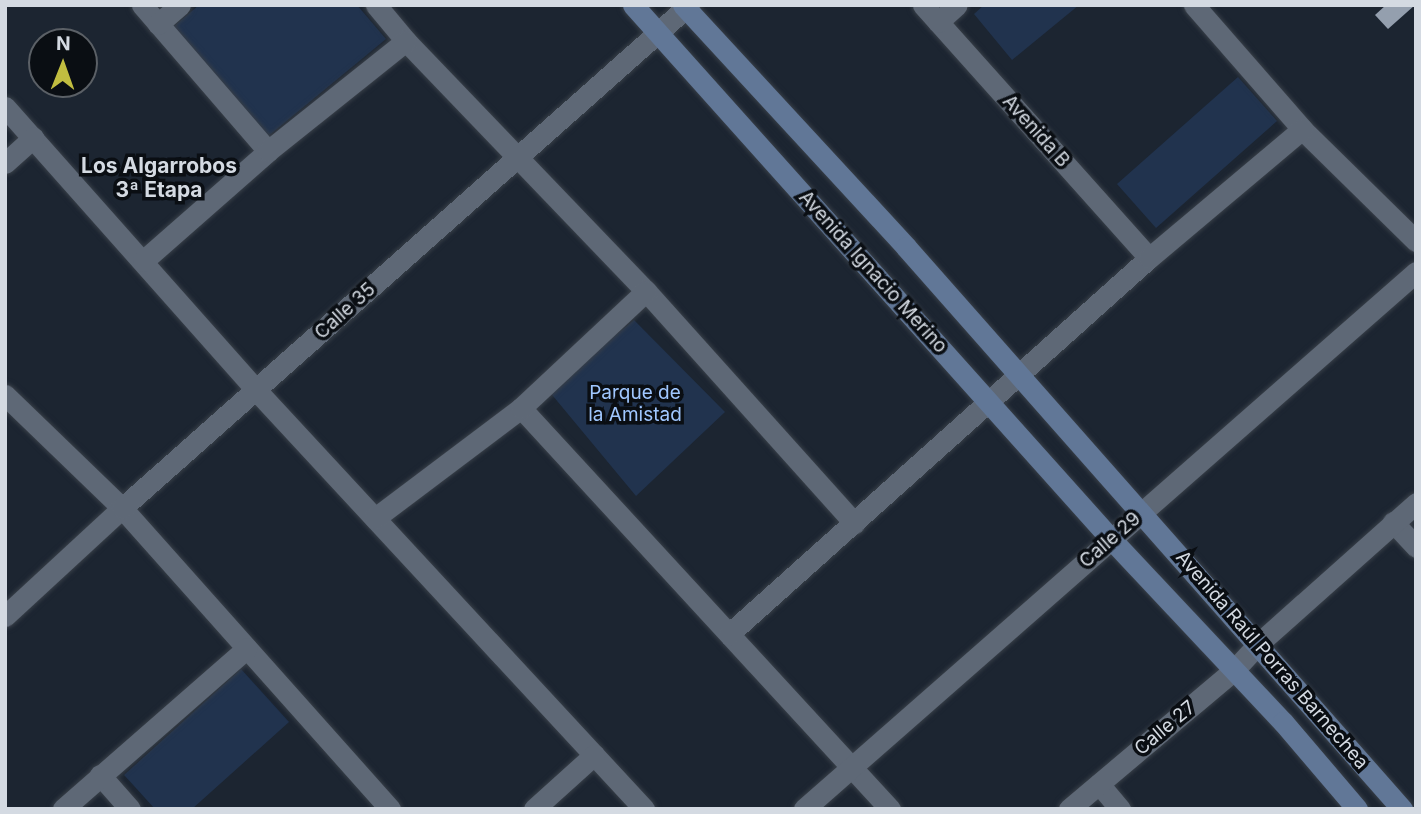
<!DOCTYPE html>
<meta charset="utf-8">
<style>
body{margin:0}
#map{position:relative;width:1421px;height:814px;overflow:hidden;background:#1c2531;font-family:Inter,sans-serif}
div>[style]{position:absolute}
[style*='--x']{left:calc(var(--x)*1px);top:calc(var(--y)*1px);width:calc(var(--w)*1px);rotate:calc(var(--a)*1deg)}
.green>*{inset:0;background:#21334e}
.building>*{inset:0;background:#949fae}
.roads{filter:drop-shadow(0 0 2px #383f48) drop-shadow(0 0 2px #383f48)}
.street>*{height:21px;margin:-10.5px;padding:0 10.5px;transform-origin:10.5px;border-radius:10.5px;background:#5e6876}
.secondary>*{height:21px;margin:-10.5px;padding:0 10.5px;transform-origin:10.5px;border-radius:10.5px;background:#617797}
span{translate:-50% -50%;white-space:nowrap;text-align:center;line-height:1.15;-webkit-text-stroke:7px #0a0e13;paint-order:stroke}
.street-label{font-size:19px;color:#d4dae2}
.park-label{font-size:19px;color:#a0c7ff}
.neighbourhood-label{font-size:21px;color:#d4dae2;font-weight:700}
.frame{position:absolute;inset:0;border:7px solid #d4dae2;pointer-events:none}
.north{position:absolute;left:28px;top:28px;width:70px;height:70px;box-sizing:border-box;background:#0a0e13;border:2px solid #5b6066;border-radius:50%;rotate:1deg;font-size:19px;font-weight:700;line-height:28px;text-align:center;color:#d4dae2}
.north::after{content:'';display:block;margin:auto;width:24px;height:32px;background:#c1bd40;clip-path:polygon(50% 0,100% 100%,50% 72%,0 100%)}
</style>
<div id="map">
<div class="green">
<i style="clip-path:polygon(199px 5px,357px 5px,386px 39px,266px 138px,173px 27px)"></i>
<i style="clip-path:polygon(984px 5px,1079px 5px,1012px 60px,974px 14px)"></i>
<i style="clip-path:polygon(1238px 77px,1277px 121px,1156px 228px,1117px 184px)"></i>
<i style="clip-path:polygon(634px 320px,725px 412px,636px 496px,548px 390px)"></i>
<i style="clip-path:polygon(241px 669px,289px 722px,192px 809px,155px 809px,124px 775px)"></i>
</div>
<div class="building">
<i style="clip-path:polygon(1386px 5px,1415px 5px,1388px 29px,1375px 15px)"></i>
</div>
<div class="roads">
<div class="street">
<i style="--x:142;--y:5;--w:193;--a:49.2"></i>
<i style="--x:376;--y:5;--w:47;--a:50.2"></i>
<i style="--x:406;--y:41;--w:347;--a:46.2"></i>
<i style="--x:646;--y:291;--w:312;--a:48.1"></i>
<i style="--x:923;--y:5;--w:339;--a:48.2"></i>
<i style="--x:1194;--y:5;--w:164;--a:48.9"></i>
<i style="--x:1302;--y:129;--w:160;--a:44.5"></i>
<i style="--x:938;--y:22;--w:25;--a:-42"></i>
<i style="--x:158;--y:24;--w:29;--a:-41"></i>
<i style="--x:5;--y:107;--w:378;--a:48.4"></i>
<i style="--x:256;--y:390;--w:571;--a:47.2"></i>
<i style="--x:5;--y:163;--w:38;--a:-42"></i>
<i style="--x:143;--y:261;--w:167;--a:-41.3"></i>
<i style="--x:268;--y:151;--w:176;--a:-38.6"></i>
<i style="--x:5;--y:395;--w:163;--a:44"></i>
<i style="--x:122;--y:508;--w:403;--a:48.3"></i>
<i style="--x:521;--y:408;--w:545;--a:47.38"></i>
<i style="--x:375;--y:518;--w:183;--a:-37"></i>
<i style="--x:521;--y:408;--w:171;--a:-43.1"></i>
<i style="--x:1393;--y:522;--w:34;--a:47"></i>
<i style="--x:5;--y:616;--w:159;--a:-42.7"></i>
<i style="--x:122;--y:508;--w:758;--a:-41.58"></i>
<i style="--x:729;--y:634;--w:564;--a:-41.84"></i>
<i style="--x:1149;--y:258;--w:200;--a:-40.1"></i>
<i style="--x:100;--y:775;--w:45;--a:48.6"></i>
<i style="--x:1099;--y:784;--w:33;--a:50"></i>
<i style="--x:63;--y:809;--w:244;--a:-41.2"></i>
<i style="--x:534;--y:809;--w:81;--a:-42"></i>
<i style="--x:804;--y:809;--w:814;--a:-41.27"></i>
<i style="--x:1069;--y:809;--w:216;--a:-40.1"></i>
<i style="--x:1234;--y:670;--w:35;--a:-47"></i>
<i style="--x:1258;--y:644;--w:212;--a:-41.7"></i>
</div>
<div class="secondary">
<i style="--x:633;--y:5;--w:717;--a:48.17"></i>
<i style="--x:1111;--y:539;--w:251;--a:46.8"></i>
<i style="--x:1283;--y:722;--w:114;--a:49.6"></i>
<i style="--x:683;--y:5;--w:329;--a:47.3"></i>
<i style="--x:906;--y:247;--w:750;--a:48.57"></i>
</div>
</div>
<div class="street-label">
<span style="left:1036px;top:131px;rotate:48deg">Avenida B</span>
<span style="left:873px;top:272px;rotate:48deg">Avenida Ignacio Merino</span>
<span style="left:345px;top:311px;rotate:-42deg">Calle 35</span>
<span style="left:1110px;top:540px;rotate:-41deg">Calle 29</span>
<span style="left:1272px;top:660px;rotate:49deg">Avenida Raúl Porras Barnechea</span>
<span style="left:1165px;top:728px;rotate:-40deg">Calle 27</span>
</div>
<div class="park-label">
<span style="left:635px;top:404px">Parque de<br>la Amistad</span>
</div>
<div class="neighbourhood-label">
<span style="left:159px;top:178px">Los Algarrobos<br>3ª Etapa</span>
</div>
<div class="frame"></div>
<div class="north">N</div>
</div>
